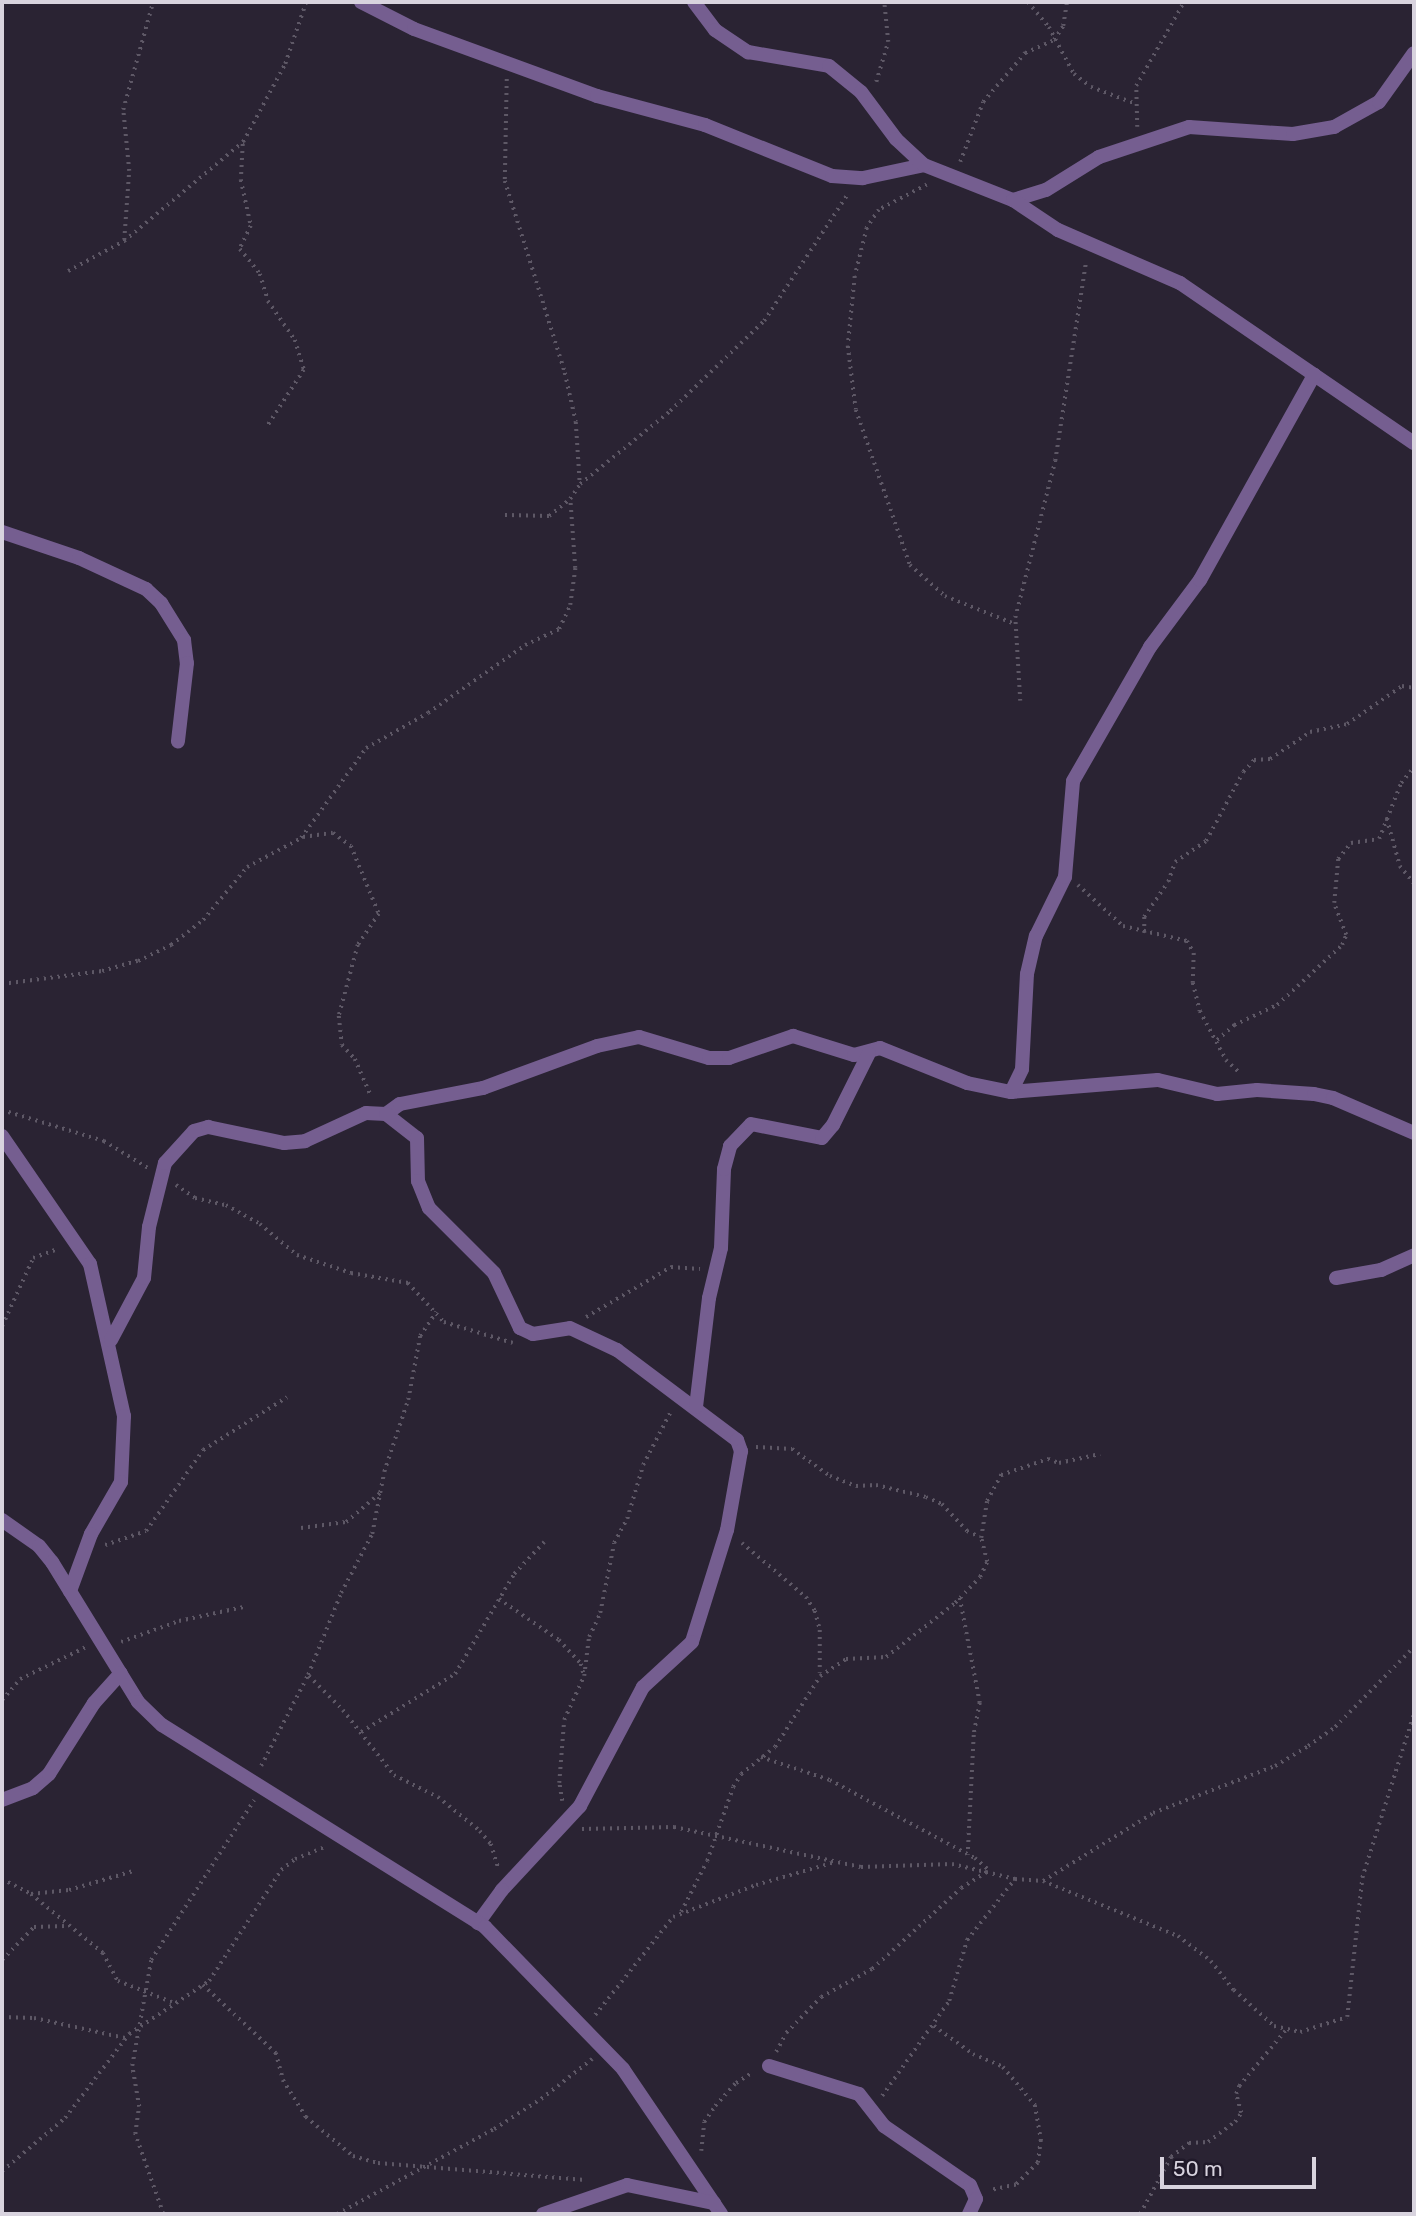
<!DOCTYPE html>
<style>
body{margin:0}
#map{position:relative;width:1416px;height:2216px;overflow:hidden;background:#2a2333;font-family:Rubik,sans-serif}
div>[style]{position:absolute}
[style*='--x']{left:calc(var(--x)*1px);top:calc(var(--y)*1px);width:calc(var(--w)*1px);rotate:calc(var(--a)*1deg)}
.path>*{height:3.5px;margin-top:-1.75px;transform-origin:0;background:repeating-linear-gradient(90deg,#5e5866 0 2px,transparent 0 7px)}
.minor>*{height:14px;margin:-7px;padding:0 7px;transform-origin:7px;border-radius:7px;background:#755e90}
span{translate:-50% -50%;white-space:nowrap;text-align:center;line-height:1.15;-webkit-text-stroke:7px #201929;paint-order:stroke}
.frame{position:absolute;inset:0;border:4px solid #d8d3de;pointer-events:none}
.scale{position:absolute;left:1160px;top:2157px;width:156px;height:32px;box-sizing:border-box;border:4px solid #d8d3de;border-top:0;padding-left:9px;font-size:21px;line-height:24px;white-space:nowrap;color:#d8d3de;-webkit-text-stroke:5px #201929;paint-order:stroke}
</style>
<div id="map">
<div class="path">
<i style="--x:1028;--y:2;--w:33;--a:50"></i>
<i style="--x:1049;--y:27;--w:53;--a:62"></i>
<i style="--x:1074;--y:74;--w:21;--a:37"></i>
<i style="--x:1091;--y:87;--w:48;--a:20.7"></i>
<i style="--x:507;--y:79;--w:102;--a:91.1"></i>
<i style="--x:505;--y:181;--w:201;--a:72.6"></i>
<i style="--x:565;--y:373;--w:50;--a:77.3"></i>
<i style="--x:576;--y:422;--w:62;--a:86.3"></i>
<i style="--x:876;--y:82;--w:42;--a:-73.3"></i>
<i style="--x:888;--y:42;--w:40;--a:-95.7"></i>
<i style="--x:1137;--y:127;--w:41;--a:-91.4"></i>
<i style="--x:1136;--y:86;--w:97;--a:-60.3"></i>
<i style="--x:243;--y:144;--w:36;--a:93"></i>
<i style="--x:241;--y:180;--w:47;--a:77.7"></i>
<i style="--x:251;--y:226;--w:25;--a:116"></i>
<i style="--x:240;--y:249;--w:32;--a:51"></i>
<i style="--x:260;--y:274;--w:28;--a:73"></i>
<i style="--x:268;--y:301;--w:47;--a:55.3"></i>
<i style="--x:295;--y:340;--w:31;--a:73"></i>
<i style="--x:304;--y:370;--w:68;--a:123"></i>
<i style="--x:960;--y:162;--w:64;--a:-69"></i>
<i style="--x:983;--y:102;--w:65;--a:-49.4"></i>
<i style="--x:1025;--y:53;--w:32;--a:-24"></i>
<i style="--x:1054;--y:40;--w:17;--a:-57"></i>
<i style="--x:1063;--y:26;--w:24;--a:-81"></i>
<i style="--x:927;--y:185;--w:54;--a:152.5"></i>
<i style="--x:879;--y:210;--w:22;--a:124"></i>
<i style="--x:867;--y:228;--w:49;--a:104"></i>
<i style="--x:855;--y:276;--w:70;--a:95.7"></i>
<i style="--x:848;--y:346;--w:64;--a:82.9"></i>
<i style="--x:856;--y:410;--w:164;--a:70.8"></i>
<i style="--x:910;--y:565;--w:47;--a:41.5"></i>
<i style="--x:945;--y:596;--w:75;--a:21.8"></i>
<i style="--x:124;--y:240;--w:69;--a:-85.9"></i>
<i style="--x:129;--y:171;--w:61;--a:-95.6"></i>
<i style="--x:123;--y:110;--w:112;--a:-74.5"></i>
<i style="--x:68;--y:271;--w:64;--a:-28.2"></i>
<i style="--x:124;--y:241;--w:155;--a:-39.8"></i>
<i style="--x:243;--y:142;--w:89;--a:-61.7"></i>
<i style="--x:285;--y:64;--w:65;--a:-71.3"></i>
<i style="--x:505;--y:515;--w:44;--a:1.3"></i>
<i style="--x:549;--y:516;--w:27;--a:-39"></i>
<i style="--x:570;--y:499;--w:18;--a:-56"></i>
<i style="--x:580;--y:484;--w:116;--a:-39"></i>
<i style="--x:670;--y:411;--w:130;--a:-43.8"></i>
<i style="--x:764;--y:321;--w:151;--a:-56.6"></i>
<i style="--x:1020;--y:701;--w:83;--a:-93.4"></i>
<i style="--x:1015;--y:618;--w:162;--a:-75.7"></i>
<i style="--x:1055;--y:461;--w:202;--a:-81.2"></i>
<i style="--x:1387;--y:819;--w:49;--a:74.5"></i>
<i style="--x:1400;--y:866;--w:22;--a:51"></i>
<i style="--x:303;--y:837;--w:30;--a:-8"></i>
<i style="--x:333;--y:833;--w:22;--a:36"></i>
<i style="--x:351;--y:846;--w:74;--a:67.6"></i>
<i style="--x:379;--y:914;--w:37;--a:124"></i>
<i style="--x:358;--y:945;--w:73;--a:105"></i>
<i style="--x:339;--y:1016;--w:29;--a:84"></i>
<i style="--x:342;--y:1045;--w:19;--a:47"></i>
<i style="--x:355;--y:1059;--w:40;--a:66.6"></i>
<i style="--x:1078;--y:885;--w:61;--a:42.3"></i>
<i style="--x:1123;--y:926;--w:66;--a:13.2"></i>
<i style="--x:1187;--y:941;--w:14;--a:60"></i>
<i style="--x:1194;--y:953;--w:30;--a:92"></i>
<i style="--x:1193;--y:983;--w:29;--a:76"></i>
<i style="--x:1200;--y:1011;--w:55;--a:62"></i>
<i style="--x:1226;--y:1060;--w:19;--a:43"></i>
<i style="--x:1144;--y:933;--w:16;--a:-90"></i>
<i style="--x:1144;--y:917;--w:42;--a:-55.6"></i>
<i style="--x:1168;--y:882;--w:21;--a:-71"></i>
<i style="--x:1175;--y:862;--w:37;--a:-34"></i>
<i style="--x:1206;--y:841;--w:78;--a:-61.8"></i>
<i style="--x:1243;--y:772;--w:16;--a:-47"></i>
<i style="--x:1254;--y:760;--w:16;--a:-4"></i>
<i style="--x:1270;--y:759;--w:48;--a:-34"></i>
<i style="--x:1310;--y:732;--w:38;--a:-12"></i>
<i style="--x:1347;--y:724;--w:67;--a:-34.6"></i>
<i style="--x:1402;--y:686;--w:12;--a:9"></i>
<i style="--x:2;--y:984;--w:101;--a:-7.4"></i>
<i style="--x:102;--y:971;--w:37;--a:-16"></i>
<i style="--x:138;--y:961;--w:37;--a:-26"></i>
<i style="--x:171;--y:945;--w:41;--a:-38"></i>
<i style="--x:203;--y:920;--w:69;--a:-50.3"></i>
<i style="--x:247;--y:867;--w:61;--a:-28.2"></i>
<i style="--x:301;--y:838;--w:111;--a:-54.2"></i>
<i style="--x:366;--y:748;--w:71;--a:-29.4"></i>
<i style="--x:428;--y:713;--w:118;--a:-35"></i>
<i style="--x:525;--y:645;--w:38;--a:-25"></i>
<i style="--x:559;--y:629;--w:26;--a:-65"></i>
<i style="--x:570;--y:605;--w:37;--a:-82"></i>
<i style="--x:575;--y:568;--w:69;--a:-94.1"></i>
<i style="--x:1217;--y:1040;--w:23;--a:-41"></i>
<i style="--x:1234;--y:1025;--w:47;--a:-24.9"></i>
<i style="--x:1277;--y:1005;--w:88;--a:-42.7"></i>
<i style="--x:1342;--y:945;--w:11;--a:-68"></i>
<i style="--x:1346;--y:935;--w:34;--a:-111"></i>
<i style="--x:1334;--y:903;--w:44;--a:-84.8"></i>
<i style="--x:1338;--y:859;--w:21;--a:-51"></i>
<i style="--x:1351;--y:843;--w:28;--a:-8"></i>
<i style="--x:1379;--y:839;--w:60;--a:-68.6"></i>
<i style="--x:1401;--y:783;--w:21;--a:-51"></i>
<i style="--x:2;--y:1110;--w:107;--a:16.9"></i>
<i style="--x:104;--y:1141;--w:52;--a:31.5"></i>
<i style="--x:176;--y:1185;--w:23;--a:34"></i>
<i style="--x:195;--y:1198;--w:32;--a:13"></i>
<i style="--x:226;--y:1205;--w:39;--a:29"></i>
<i style="--x:260;--y:1224;--w:48;--a:40"></i>
<i style="--x:297;--y:1255;--w:57;--a:18.4"></i>
<i style="--x:351;--y:1273;--w:58;--a:10"></i>
<i style="--x:408;--y:1283;--w:53;--a:47.3"></i>
<i style="--x:444;--y:1322;--w:72;--a:16.9"></i>
<i style="--x:586;--y:1317;--w:99;--a:-30.5"></i>
<i style="--x:671;--y:1267;--w:29;--a:4"></i>
<i style="--x:2;--y:1326;--w:75;--a:-65.5"></i>
<i style="--x:33;--y:1258;--w:27;--a:-20"></i>
<i style="--x:756;--y:1447;--w:36;--a:3"></i>
<i style="--x:792;--y:1449;--w:47;--a:35.4"></i>
<i style="--x:830;--y:1476;--w:28;--a:21"></i>
<i style="--x:856;--y:1486;--w:20;--a:-3"></i>
<i style="--x:876;--y:1485;--w:51;--a:13.5"></i>
<i style="--x:926;--y:1497;--w:17;--a:24"></i>
<i style="--x:942;--y:1504;--w:37;--a:47"></i>
<i style="--x:967;--y:1531;--w:14;--a:25"></i>
<i style="--x:301;--y:1528;--w:45;--a:-7.6"></i>
<i style="--x:346;--y:1522;--w:45;--a:-40.5"></i>
<i style="--x:742;--y:1543;--w:84;--a:40.2"></i>
<i style="--x:806;--y:1597;--w:17;--a:57"></i>
<i style="--x:815;--y:1611;--w:20;--a:75"></i>
<i style="--x:820;--y:1630;--w:43;--a:90"></i>
<i style="--x:105;--y:1545;--w:43;--a:-18.9"></i>
<i style="--x:146;--y:1531;--w:99;--a:-54.9"></i>
<i style="--x:203;--y:1450;--w:99;--a:-32.2"></i>
<i style="--x:960;--y:1598;--w:107;--a:79.2"></i>
<i style="--x:980;--y:1703;--w:33;--a:101"></i>
<i style="--x:974;--y:1735;--w:120;--a:92.9"></i>
<i style="--x:499;--y:1599;--w:73;--a:34.3"></i>
<i style="--x:559;--y:1640;--w:33;--a:47"></i>
<i style="--x:581;--y:1664;--w:11;--a:75"></i>
<i style="--x:121;--y:1642;--w:62;--a:-19.9"></i>
<i style="--x:179;--y:1621;--w:66;--a:-12.2"></i>
<i style="--x:309;--y:1676;--w:48;--a:45"></i>
<i style="--x:343;--y:1710;--w:83;--a:51.9"></i>
<i style="--x:394;--y:1775;--w:49;--a:26.6"></i>
<i style="--x:438;--y:1797;--w:54;--a:39"></i>
<i style="--x:480;--y:1831;--w:17;--a:50"></i>
<i style="--x:491;--y:1844;--w:24;--a:73"></i>
<i style="--x:2;--y:1700;--w:28;--a:-49"></i>
<i style="--x:20;--y:1679;--w:73;--a:-25.9"></i>
<i style="--x:361;--y:1732;--w:110;--a:-31.7"></i>
<i style="--x:455;--y:1674;--w:116;--a:-59.5"></i>
<i style="--x:514;--y:1574;--w:44;--a:-46.8"></i>
<i style="--x:761;--y:1757;--w:73;--a:18.4"></i>
<i style="--x:830;--y:1780;--w:165;--a:28.3"></i>
<i style="--x:975;--y:1858;--w:20;--a:41"></i>
<i style="--x:261;--y:1766;--w:102;--a:-62.7"></i>
<i style="--x:308;--y:1675;--w:88;--a:-68.1"></i>
<i style="--x:341;--y:1593;--w:67;--a:-62.3"></i>
<i style="--x:372;--y:1534;--w:63;--a:-79"></i>
<i style="--x:384;--y:1472;--w:76;--a:-71.6"></i>
<i style="--x:408;--y:1400;--w:65;--a:-79.4"></i>
<i style="--x:420;--y:1336;--w:29;--a:-56"></i>
<i style="--x:562;--y:1801;--w:18;--a:-99"></i>
<i style="--x:559;--y:1783;--w:63;--a:-85.5"></i>
<i style="--x:564;--y:1720;--w:48;--a:-65.6"></i>
<i style="--x:584;--y:1676;--w:39;--a:-83"></i>
<i style="--x:589;--y:1637;--w:26;--a:-65"></i>
<i style="--x:600;--y:1613;--w:71;--a:-78.7"></i>
<i style="--x:614;--y:1543;--w:27;--a:-62"></i>
<i style="--x:627;--y:1519;--w:56;--a:-73.5"></i>
<i style="--x:643;--y:1465;--w:61;--a:-62.6"></i>
<i style="--x:582;--y:1829;--w:92;--a:-1.2"></i>
<i style="--x:674;--y:1827;--w:191;--a:12.1"></i>
<i style="--x:861;--y:1867;--w:91;--a:-1.9"></i>
<i style="--x:952;--y:1864;--w:65;--a:13.4"></i>
<i style="--x:1015;--y:1879;--w:28;--a:4"></i>
<i style="--x:1043;--y:1881;--w:146;--a:22.2"></i>
<i style="--x:1178;--y:1936;--w:41;--a:37.1"></i>
<i style="--x:1211;--y:1961;--w:37;--a:52"></i>
<i style="--x:1234;--y:1990;--w:54;--a:42"></i>
<i style="--x:1274;--y:2026;--w:27;--a:13"></i>
<i style="--x:1300;--y:2032;--w:49;--a:-17.7"></i>
<i style="--x:1347;--y:2017;--w:140;--a:-83.8"></i>
<i style="--x:1362;--y:1878;--w:173;--a:-72.5"></i>
<i style="--x:2;--y:1879;--w:33;--a:27"></i>
<i style="--x:31;--y:1894;--w:38;--a:-6"></i>
<i style="--x:69;--y:1890;--w:67;--a:-16.5"></i>
<i style="--x:1043;--y:1881;--w:129;--a:-31.7"></i>
<i style="--x:1153;--y:1813;--w:131;--a:-21.1"></i>
<i style="--x:1275;--y:1766;--w:39;--a:-31"></i>
<i style="--x:1308;--y:1746;--w:33;--a:-35"></i>
<i style="--x:1335;--y:1727;--w:112;--a:-45.4"></i>
<i style="--x:31;--y:1894;--w:93;--a:39.3"></i>
<i style="--x:103;--y:1953;--w:32;--a:62"></i>
<i style="--x:118;--y:1981;--w:58;--a:21.3"></i>
<i style="--x:681;--y:1912;--w:57;--a:-63"></i>
<i style="--x:707;--y:1861;--w:78;--a:-70.6"></i>
<i style="--x:733;--y:1787;--w:15;--a:-58"></i>
<i style="--x:741;--y:1774;--w:43;--a:-38.5"></i>
<i style="--x:775;--y:1747;--w:84;--a:-57.6"></i>
<i style="--x:820;--y:1676;--w:31;--a:-33"></i>
<i style="--x:846;--y:1659;--w:40;--a:-2.9"></i>
<i style="--x:886;--y:1657;--w:88;--a:-38"></i>
<i style="--x:955;--y:1603;--w:36;--a:-46"></i>
<i style="--x:980;--y:1577;--w:17;--a:-65"></i>
<i style="--x:987;--y:1562;--w:25;--a:-104"></i>
<i style="--x:981;--y:1538;--w:37;--a:-81"></i>
<i style="--x:987;--y:1501;--w:30;--a:-62"></i>
<i style="--x:1001;--y:1475;--w:50;--a:-18.8"></i>
<i style="--x:1048;--y:1459;--w:12;--a:20"></i>
<i style="--x:1059;--y:1463;--w:42;--a:-12.4"></i>
<i style="--x:2;--y:1960;--w:46;--a:-45.9"></i>
<i style="--x:34;--y:1927;--w:31;--a:-2"></i>
<i style="--x:203;--y:1985;--w:100;--a:43"></i>
<i style="--x:276;--y:2053;--w:28;--a:75"></i>
<i style="--x:283;--y:2080;--w:44;--a:58.1"></i>
<i style="--x:306;--y:2117;--w:61;--a:39.7"></i>
<i style="--x:353;--y:2156;--w:26;--a:16"></i>
<i style="--x:378;--y:2163;--w:208;--a:4.7"></i>
<i style="--x:595;--y:2015;--w:125;--a:-51.5"></i>
<i style="--x:673;--y:1917;--w:89;--a:-21.1"></i>
<i style="--x:756;--y:1885;--w:82;--a:-16.2"></i>
<i style="--x:2;--y:2017;--w:32;--a:2"></i>
<i style="--x:34;--y:2018;--w:93;--a:12.4"></i>
<i style="--x:934;--y:2026;--w:48;--a:35.7"></i>
<i style="--x:973;--y:2054;--w:33;--a:23"></i>
<i style="--x:1003;--y:2067;--w:50;--a:49.9"></i>
<i style="--x:1035;--y:2105;--w:36;--a:80"></i>
<i style="--x:1041;--y:2140;--w:23;--a:97"></i>
<i style="--x:1038;--y:2163;--w:31;--a:135"></i>
<i style="--x:1016;--y:2185;--w:25;--a:168"></i>
<i style="--x:776;--y:2052;--w:21;--a:-62"></i>
<i style="--x:786;--y:2033;--w:50;--a:-45.8"></i>
<i style="--x:821;--y:1997;--w:58;--a:-28.8"></i>
<i style="--x:872;--y:1969;--w:120;--a:-42.3"></i>
<i style="--x:961;--y:1888;--w:31;--a:-32"></i>
<i style="--x:882;--y:2096;--w:116;--a:-54.8"></i>
<i style="--x:949;--y:2001;--w:64;--a:-73.6"></i>
<i style="--x:967;--y:1940;--w:78;--a:-51.8"></i>
<i style="--x:701;--y:2151;--w:29;--a:-84"></i>
<i style="--x:704;--y:2122;--w:19;--a:-55"></i>
<i style="--x:715;--y:2106;--w:31;--a:-48"></i>
<i style="--x:736;--y:2083;--w:20;--a:-33"></i>
<i style="--x:2;--y:2171;--w:82;--a:-40.1"></i>
<i style="--x:65;--y:2118;--w:106;--a:-52.7"></i>
<i style="--x:129;--y:2034;--w:96;--a:-33.5"></i>
<i style="--x:209;--y:1981;--w:132;--a:-57"></i>
<i style="--x:281;--y:1870;--w:18;--a:-38"></i>
<i style="--x:295;--y:1859;--w:32;--a:-22"></i>
<i style="--x:163;--y:2214;--w:85;--a:-109.3"></i>
<i style="--x:135;--y:2134;--w:27;--a:-82"></i>
<i style="--x:139;--y:2107;--w:42;--a:-99.7"></i>
<i style="--x:132;--y:2066;--w:108;--a:-79.8"></i>
<i style="--x:151;--y:1960;--w:190;--a:-57.2"></i>
<i style="--x:337;--y:2214;--w:179;--a:-28.4"></i>
<i style="--x:494;--y:2129;--w:56;--a:-32.6"></i>
<i style="--x:541;--y:2099;--w:65;--a:-38.1"></i>
<i style="--x:1140;--y:2214;--w:65;--a:-61.5"></i>
<i style="--x:1171;--y:2157;--w:23;--a:-38"></i>
<i style="--x:1189;--y:2143;--w:19;--a:-3"></i>
<i style="--x:1208;--y:2142;--w:34;--a:-37"></i>
<i style="--x:1235;--y:2122;--w:11;--a:-56"></i>
<i style="--x:1241;--y:2113;--w:20;--a:-105"></i>
<i style="--x:1236;--y:2094;--w:9;--a:-69"></i>
<i style="--x:1239;--y:2086;--w:72;--a:-50.1"></i>
</div>
<div class="minor">
<i style="--x:361;--y:2;--w:59;--a:27"></i>
<i style="--x:414;--y:29;--w:195;--a:20.1"></i>
<i style="--x:597;--y:96;--w:112;--a:15"></i>
<i style="--x:705;--y:125;--w:137;--a:21.9"></i>
<i style="--x:832;--y:176;--w:31;--a:4"></i>
<i style="--x:863;--y:178;--w:62;--a:-12"></i>
<i style="--x:924;--y:165;--w:96;--a:21.5"></i>
<i style="--x:1013;--y:200;--w:34;--a:-17"></i>
<i style="--x:1046;--y:190;--w:62;--a:-31.9"></i>
<i style="--x:1099;--y:157;--w:95;--a:-18.4"></i>
<i style="--x:1189;--y:127;--w:104;--a:3.9"></i>
<i style="--x:1293;--y:134;--w:42;--a:-9.7"></i>
<i style="--x:1334;--y:127;--w:51;--a:-29.1"></i>
<i style="--x:1379;--y:102;--w:60;--a:-54.5"></i>
<i style="--x:694;--y:2;--w:35;--a:53"></i>
<i style="--x:715;--y:30;--w:40;--a:34"></i>
<i style="--x:748;--y:52;--w:82;--a:9.8"></i>
<i style="--x:829;--y:66;--w:41;--a:39.1"></i>
<i style="--x:861;--y:92;--w:59;--a:53.3"></i>
<i style="--x:896;--y:139;--w:38;--a:43"></i>
<i style="--x:1013;--y:200;--w:54;--a:33.7"></i>
<i style="--x:1058;--y:230;--w:133;--a:23.5"></i>
<i style="--x:1180;--y:283;--w:283;--a:34.4"></i>
<i style="--x:2;--y:532;--w:81;--a:18.7"></i>
<i style="--x:79;--y:558;--w:74;--a:24.8"></i>
<i style="--x:146;--y:589;--w:21;--a:43"></i>
<i style="--x:161;--y:603;--w:44;--a:58.1"></i>
<i style="--x:184;--y:640;--w:23;--a:83"></i>
<i style="--x:187;--y:663;--w:79;--a:96.6"></i>
<i style="--x:1011;--y:1092;--w:147;--a:-4.7"></i>
<i style="--x:1158;--y:1080;--w:61;--a:13.3"></i>
<i style="--x:1217;--y:1094;--w:40;--a:-5.7"></i>
<i style="--x:1257;--y:1090;--w:57;--a:4"></i>
<i style="--x:1314;--y:1094;--w:19;--a:12"></i>
<i style="--x:1333;--y:1098;--w:88;--a:23.4"></i>
<i style="--x:386;--y:1114;--w:17;--a:-36"></i>
<i style="--x:400;--y:1104;--w:85;--a:-10.9"></i>
<i style="--x:483;--y:1088;--w:121;--a:-20.2"></i>
<i style="--x:597;--y:1046;--w:43;--a:-12.1"></i>
<i style="--x:639;--y:1037;--w:73;--a:16.7"></i>
<i style="--x:709;--y:1058;--w:20;--a:0"></i>
<i style="--x:729;--y:1058;--w:68;--a:-19"></i>
<i style="--x:793;--y:1036;--w:64;--a:17.3"></i>
<i style="--x:854;--y:1055;--w:27;--a:-15"></i>
<i style="--x:880;--y:1048;--w:94;--a:21.9"></i>
<i style="--x:967;--y:1083;--w:45;--a:11.6"></i>
<i style="--x:1011;--y:1092;--w:25;--a:-64"></i>
<i style="--x:1022;--y:1069;--w:95;--a:-87"></i>
<i style="--x:1027;--y:974;--w:39;--a:-77"></i>
<i style="--x:1036;--y:936;--w:66;--a:-63.8"></i>
<i style="--x:1065;--y:877;--w:96;--a:-85.2"></i>
<i style="--x:1073;--y:781;--w:155;--a:-60.1"></i>
<i style="--x:1150;--y:647;--w:84;--a:-53.3"></i>
<i style="--x:1200;--y:580;--w:235;--a:-60.9"></i>
<i style="--x:2;--y:1136;--w:155;--a:55.5"></i>
<i style="--x:90;--y:1264;--w:156;--a:77.4"></i>
<i style="--x:124;--y:1416;--w:66;--a:92.6"></i>
<i style="--x:121;--y:1482;--w:60;--a:120"></i>
<i style="--x:91;--y:1534;--w:61;--a:110.2"></i>
<i style="--x:1336;--y:1278;--w:46;--a:-10.1"></i>
<i style="--x:1381;--y:1270;--w:36;--a:-24"></i>
<i style="--x:111;--y:1340;--w:70;--a:-62"></i>
<i style="--x:144;--y:1278;--w:51;--a:-84.4"></i>
<i style="--x:149;--y:1227;--w:66;--a:-76"></i>
<i style="--x:165;--y:1163;--w:43;--a:-47.8"></i>
<i style="--x:194;--y:1131;--w:15;--a:-16"></i>
<i style="--x:208;--y:1127;--w:78;--a:11.9"></i>
<i style="--x:284;--y:1143;--w:21;--a:-5"></i>
<i style="--x:305;--y:1141;--w:67;--a:-24.7"></i>
<i style="--x:366;--y:1113;--w:20;--a:3"></i>
<i style="--x:386;--y:1114;--w:39;--a:38"></i>
<i style="--x:417;--y:1138;--w:43;--a:88.7"></i>
<i style="--x:418;--y:1181;--w:29;--a:68"></i>
<i style="--x:429;--y:1208;--w:92;--a:45"></i>
<i style="--x:494;--y:1273;--w:61;--a:64.7"></i>
<i style="--x:520;--y:1328;--w:14;--a:25"></i>
<i style="--x:533;--y:1334;--w:37;--a:-9"></i>
<i style="--x:570;--y:1328;--w:52;--a:25.1"></i>
<i style="--x:617;--y:1350;--w:150;--a:36.9"></i>
<i style="--x:737;--y:1440;--w:12;--a:70"></i>
<i style="--x:741;--y:1451;--w:80;--a:100"></i>
<i style="--x:727;--y:1530;--w:117;--a:107.4"></i>
<i style="--x:692;--y:1642;--w:67;--a:137.4"></i>
<i style="--x:643;--y:1687;--w:135;--a:117.9"></i>
<i style="--x:580;--y:1806;--w:115;--a:132.9"></i>
<i style="--x:502;--y:1890;--w:41;--a:126"></i>
<i style="--x:696;--y:1407;--w:110;--a:-83.2"></i>
<i style="--x:709;--y:1298;--w:51;--a:-76.5"></i>
<i style="--x:721;--y:1248;--w:79;--a:-87.8"></i>
<i style="--x:724;--y:1169;--w:24;--a:-75"></i>
<i style="--x:730;--y:1146;--w:30;--a:-46"></i>
<i style="--x:751;--y:1124;--w:72;--a:11.2"></i>
<i style="--x:822;--y:1138;--w:17;--a:-50"></i>
<i style="--x:833;--y:1125;--w:80;--a:-63.4"></i>
<i style="--x:2;--y:1520;--w:45;--a:35.1"></i>
<i style="--x:39;--y:1546;--w:21;--a:51"></i>
<i style="--x:52;--y:1562;--w:164;--a:58.4"></i>
<i style="--x:138;--y:1702;--w:33;--a:44"></i>
<i style="--x:162;--y:1725;--w:381;--a:32"></i>
<i style="--x:485;--y:1927;--w:198;--a:45.8"></i>
<i style="--x:623;--y:2069;--w:175;--a:55.9"></i>
<i style="--x:2;--y:1800;--w:33;--a:-21"></i>
<i style="--x:33;--y:1788;--w:21;--a:-41"></i>
<i style="--x:49;--y:1774;--w:84;--a:-57.6"></i>
<i style="--x:94;--y:1703;--w:40;--a:-48"></i>
<i style="--x:769;--y:2066;--w:94;--a:17.3"></i>
<i style="--x:859;--y:2094;--w:41;--a:52"></i>
<i style="--x:884;--y:2126;--w:104;--a:34.5"></i>
<i style="--x:970;--y:2185;--w:15;--a:67"></i>
<i style="--x:976;--y:2199;--w:17;--a:115"></i>
<i style="--x:543;--y:2214;--w:89;--a:-19"></i>
<i style="--x:627;--y:2185;--w:89;--a:11.7"></i>
</div>
<div class="frame"></div>
<div class="scale">50 m</div>
</div>
